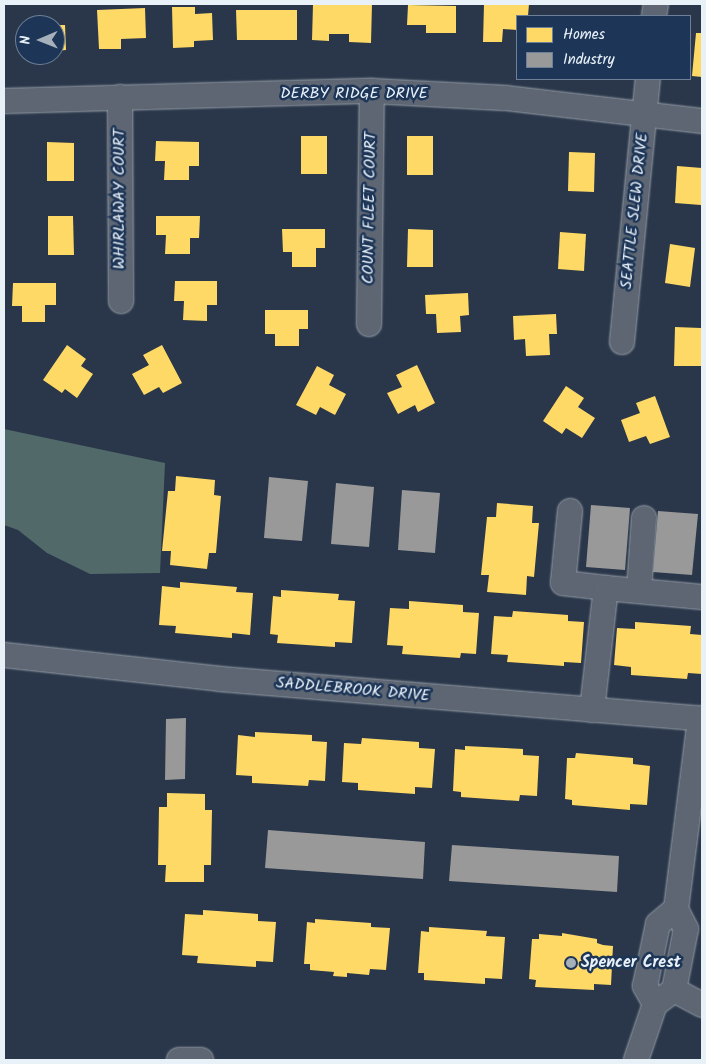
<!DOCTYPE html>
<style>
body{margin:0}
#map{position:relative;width:706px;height:1064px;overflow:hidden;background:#2a374a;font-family:Kalam,sans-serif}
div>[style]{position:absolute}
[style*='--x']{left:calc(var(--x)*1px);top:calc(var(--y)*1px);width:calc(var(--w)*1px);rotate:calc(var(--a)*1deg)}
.green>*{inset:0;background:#516969}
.homes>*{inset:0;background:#ffd966}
.industry>*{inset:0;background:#999}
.roads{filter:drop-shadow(0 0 1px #959da7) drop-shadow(0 0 1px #959da7)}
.minor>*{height:24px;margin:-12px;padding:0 12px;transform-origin:12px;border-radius:12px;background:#5d6672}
.dots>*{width:14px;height:14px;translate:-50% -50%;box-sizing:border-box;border:2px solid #1d3557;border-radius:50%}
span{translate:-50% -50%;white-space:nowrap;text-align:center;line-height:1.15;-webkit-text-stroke:5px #1d3557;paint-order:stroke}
.street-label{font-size:16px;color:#e8f1f8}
.poi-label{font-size:16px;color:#e8f1f8;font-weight:700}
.left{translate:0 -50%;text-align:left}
.frame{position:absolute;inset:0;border:5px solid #e8f1f8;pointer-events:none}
.legend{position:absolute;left:516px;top:15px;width:175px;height:65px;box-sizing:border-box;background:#1d3557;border:1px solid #6e8097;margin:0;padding:6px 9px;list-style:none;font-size:15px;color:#e8f1f8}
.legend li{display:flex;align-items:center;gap:10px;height:25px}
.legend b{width:25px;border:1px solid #6e8097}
.north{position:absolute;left:15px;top:15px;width:50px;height:50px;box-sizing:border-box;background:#1d3557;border:1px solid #6e8097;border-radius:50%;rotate:269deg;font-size:14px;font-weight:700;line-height:20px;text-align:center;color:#e8f1f8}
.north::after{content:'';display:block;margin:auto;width:18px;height:22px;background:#a6b0bb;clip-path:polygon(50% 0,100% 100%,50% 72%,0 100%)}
</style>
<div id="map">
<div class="green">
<i style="clip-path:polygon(4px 429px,165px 463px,160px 573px,90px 574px,47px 553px,18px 530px,4px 525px)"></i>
</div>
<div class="homes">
<i style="clip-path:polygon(313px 4px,372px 4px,371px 43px,349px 42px,349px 34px,329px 34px,329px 41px,312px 40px)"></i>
<i style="clip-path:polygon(484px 4px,529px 4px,528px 16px,517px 16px,517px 30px,503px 29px,502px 42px,483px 42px)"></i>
<i style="clip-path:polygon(408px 5px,456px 6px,456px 33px,426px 33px,426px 25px,407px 25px)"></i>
<i style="clip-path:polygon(172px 7px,195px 7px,195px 14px,212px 13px,213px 40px,194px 41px,194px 47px,173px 48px)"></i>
<i style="clip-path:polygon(145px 8px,146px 38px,121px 39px,121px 49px,99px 49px,97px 10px)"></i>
<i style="clip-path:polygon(236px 10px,297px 10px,297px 40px,237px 40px)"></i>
<i style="clip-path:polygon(55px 25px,65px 25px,66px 50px,55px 51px)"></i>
<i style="clip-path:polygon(696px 33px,702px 33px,702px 77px,692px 76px)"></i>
<i style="clip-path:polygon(301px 136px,327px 136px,327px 174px,301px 174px)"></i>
<i style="clip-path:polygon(407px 136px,433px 136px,433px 175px,407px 175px)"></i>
<i style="clip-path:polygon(156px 141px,199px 142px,199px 166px,189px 166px,189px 180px,164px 180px,165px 161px,155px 161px)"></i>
<i style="clip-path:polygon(47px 142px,74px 143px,74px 181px,47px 181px)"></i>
<i style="clip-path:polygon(569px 152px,595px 153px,594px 192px,568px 191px)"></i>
<i style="clip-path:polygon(677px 166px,702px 168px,701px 205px,675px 203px)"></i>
<i style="clip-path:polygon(48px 216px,73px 216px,74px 255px,48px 255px)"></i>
<i style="clip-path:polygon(156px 216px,200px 216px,199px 238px,190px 238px,190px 254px,165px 254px,166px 235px,156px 235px)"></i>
<i style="clip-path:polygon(282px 229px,325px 229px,325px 248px,316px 248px,316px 267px,292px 267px,292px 252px,283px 252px)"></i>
<i style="clip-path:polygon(408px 229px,433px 230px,433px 267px,407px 267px)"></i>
<i style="clip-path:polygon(560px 232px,586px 234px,584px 271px,558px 269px)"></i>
<i style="clip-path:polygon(670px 244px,695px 248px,690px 287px,665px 283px)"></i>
<i style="clip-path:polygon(175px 281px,217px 281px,217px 305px,207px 305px,207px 321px,183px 320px,184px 301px,174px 301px)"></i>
<i style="clip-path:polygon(13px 283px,56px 283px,56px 305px,45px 305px,45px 322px,22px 322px,22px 306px,12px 306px)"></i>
<i style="clip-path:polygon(468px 293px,469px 315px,460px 316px,461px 332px,437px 333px,436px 314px,426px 314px,425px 295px)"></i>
<i style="clip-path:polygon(265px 310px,308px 310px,308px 329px,299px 329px,299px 346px,275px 346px,275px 334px,265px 334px)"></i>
<i style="clip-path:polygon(556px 314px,557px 334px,549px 334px,550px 355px,526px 356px,525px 339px,514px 340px,513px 316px)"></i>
<i style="clip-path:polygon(675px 327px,701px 328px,701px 366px,674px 366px)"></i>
<i style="clip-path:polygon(67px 345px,86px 359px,81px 366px,93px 374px,77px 398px,65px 389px,62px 393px,43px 380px)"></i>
<i style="clip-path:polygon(162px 345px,182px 383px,163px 393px,159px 387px,144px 395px,132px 374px,149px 365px,143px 355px)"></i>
<i style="clip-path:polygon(417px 365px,435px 403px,418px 412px,415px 405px,398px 414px,387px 393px,402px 387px,396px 375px)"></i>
<i style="clip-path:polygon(317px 366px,334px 375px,329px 385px,346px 394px,335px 415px,320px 407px,316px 415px,296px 405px)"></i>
<i style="clip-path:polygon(566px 386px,584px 398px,578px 407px,595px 418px,582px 438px,566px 428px,562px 434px,543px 421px)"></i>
<i style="clip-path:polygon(655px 396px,670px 437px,650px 444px,646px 436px,629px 442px,621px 420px,640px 413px,636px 403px)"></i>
<i style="clip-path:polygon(176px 476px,215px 480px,214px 495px,221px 496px,216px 553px,209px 553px,207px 569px,170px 565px,171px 551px,162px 551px,168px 491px,175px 491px)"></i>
<i style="clip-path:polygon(497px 503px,533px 506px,532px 523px,539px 523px,534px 577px,527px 576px,526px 595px,487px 592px,489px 575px,481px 575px,487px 517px,496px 517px)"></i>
<i style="clip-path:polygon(180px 582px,237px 587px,236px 592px,253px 593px,250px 635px,232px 633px,232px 638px,175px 633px,176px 626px,159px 625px,162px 586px,180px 588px)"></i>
<i style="clip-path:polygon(281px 590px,339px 594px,338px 600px,355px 601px,352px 643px,335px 642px,335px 647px,277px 643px,278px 635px,270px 634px,273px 596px,281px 597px)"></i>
<i style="clip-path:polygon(409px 601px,463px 605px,463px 612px,479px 613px,476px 654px,461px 653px,460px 658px,402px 654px,403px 646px,387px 645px,390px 608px,409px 609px)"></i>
<i style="clip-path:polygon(513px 611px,568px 615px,568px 621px,584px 622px,581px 663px,564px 662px,564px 666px,507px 662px,508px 655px,491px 654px,494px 616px,512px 617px)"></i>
<i style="clip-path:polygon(635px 622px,691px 626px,690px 634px,702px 635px,702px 674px,688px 673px,687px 679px,631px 675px,631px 667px,614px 665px,617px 628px,635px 629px)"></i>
<i style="clip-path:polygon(255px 732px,312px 735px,312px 741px,327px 742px,325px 781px,309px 780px,308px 786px,252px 783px,252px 776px,236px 775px,238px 735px,255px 737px)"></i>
<i style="clip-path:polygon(362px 738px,419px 742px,419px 748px,435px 749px,432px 788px,415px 787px,415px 794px,358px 790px,358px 783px,342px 782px,344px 743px,361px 744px)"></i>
<i style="clip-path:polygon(465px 746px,523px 749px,523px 755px,539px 756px,537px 796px,520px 795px,519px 801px,461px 797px,461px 792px,453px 791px,455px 749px,465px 750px)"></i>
<i style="clip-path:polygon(576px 753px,633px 758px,633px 764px,650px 766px,647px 805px,630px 804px,630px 810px,572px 805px,572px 800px,565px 799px,567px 758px,575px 758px)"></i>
<i style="clip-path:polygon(167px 793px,205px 794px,205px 810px,212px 810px,211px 865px,204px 865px,204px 882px,165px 882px,166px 865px,158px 865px,159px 807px,167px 807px)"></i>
<i style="clip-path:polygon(203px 910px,258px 914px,258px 921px,276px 922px,273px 962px,256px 961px,256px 967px,197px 963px,198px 956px,182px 955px,185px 914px,203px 915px)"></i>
<i style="clip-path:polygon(315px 919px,371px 923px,371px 927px,390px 928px,386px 970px,370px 969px,369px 975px,347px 973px,347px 977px,333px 976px,334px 972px,310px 970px,310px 964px,304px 964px,307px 922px,315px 923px)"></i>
<i style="clip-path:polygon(429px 927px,487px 931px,486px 936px,505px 937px,502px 979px,485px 978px,485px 984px,424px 980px,424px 973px,418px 973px,421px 931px,429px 932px)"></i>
<i style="clip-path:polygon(562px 933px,597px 939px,597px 943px,603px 945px,613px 946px,611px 985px,594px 984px,594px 990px,535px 987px,536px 980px,529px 979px,532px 939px,539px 939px,539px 934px,562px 936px)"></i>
</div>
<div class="industry">
<i style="clip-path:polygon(269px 477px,308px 481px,302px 541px,264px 538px)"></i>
<i style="clip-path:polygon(336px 483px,374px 487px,369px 547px,331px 544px)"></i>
<i style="clip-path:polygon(402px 490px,440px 493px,435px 553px,398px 550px)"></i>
<i style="clip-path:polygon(591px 505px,630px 508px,625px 570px,586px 567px)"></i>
<i style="clip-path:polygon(658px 511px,698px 514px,692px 575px,653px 572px)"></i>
<i style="clip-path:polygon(186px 718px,185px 779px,165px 780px,166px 719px)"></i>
<i style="clip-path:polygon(268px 830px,425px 842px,423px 879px,265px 868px)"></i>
<i style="clip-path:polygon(452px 845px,619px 856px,617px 892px,449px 881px)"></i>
</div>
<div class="roads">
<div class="minor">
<i style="--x:654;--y:16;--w:12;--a:-81"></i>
<i style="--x:120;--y:97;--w:204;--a:89.7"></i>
<i style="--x:4;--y:101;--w:368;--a:-1.6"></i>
<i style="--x:372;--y:91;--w:134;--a:3"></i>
<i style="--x:506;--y:98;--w:197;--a:6.7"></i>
<i style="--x:369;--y:324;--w:233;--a:-89.3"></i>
<i style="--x:622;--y:342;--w:264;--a:-84.4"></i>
<i style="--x:570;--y:511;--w:72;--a:95.6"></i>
<i style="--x:563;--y:583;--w:43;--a:6.6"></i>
<i style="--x:639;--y:590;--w:72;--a:-86"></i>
<i style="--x:4;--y:655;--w:217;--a:6.3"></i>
<i style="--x:220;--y:679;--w:484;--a:4.7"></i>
<i style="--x:592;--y:710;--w:123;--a:-83.5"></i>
<i style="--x:606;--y:588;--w:96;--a:5.4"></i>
<i style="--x:674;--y:990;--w:32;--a:28"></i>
<i style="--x:655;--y:1004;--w:21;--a:-119"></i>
<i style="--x:645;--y:986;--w:63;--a:-78.2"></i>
<i style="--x:658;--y:924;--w:23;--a:-40"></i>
<i style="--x:179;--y:1060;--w:22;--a:0"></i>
<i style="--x:636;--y:1060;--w:59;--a:-71.3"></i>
<i style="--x:655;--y:1004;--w:24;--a:-36"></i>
<i style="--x:674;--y:990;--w:62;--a:-78.9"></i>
<i style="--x:686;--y:929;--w:22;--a:-117"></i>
<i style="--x:676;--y:909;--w:192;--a:-82.8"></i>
</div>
</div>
<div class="dots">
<i style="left:571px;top:963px;background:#a6b0bb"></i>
</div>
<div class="street-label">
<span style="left:354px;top:94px">DERBY RIDGE DRIVE</span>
<span style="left:120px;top:199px;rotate:-90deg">WHIRLAWAY COURT</span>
<span style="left:370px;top:208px;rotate:-89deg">COUNT FLEET COURT</span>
<span style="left:635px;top:211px;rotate:-84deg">SEATTLE SLEW DRIVE</span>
<span style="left:353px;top:690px;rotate:5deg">SADDLEBROOK DRIVE</span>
</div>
<div class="poi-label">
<span class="left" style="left:581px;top:963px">Spencer Crest</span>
</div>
<div class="frame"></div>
<ul class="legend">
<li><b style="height:14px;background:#ffd966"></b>Homes</li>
<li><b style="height:14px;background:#999"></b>Industry</li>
</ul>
<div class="north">N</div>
</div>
